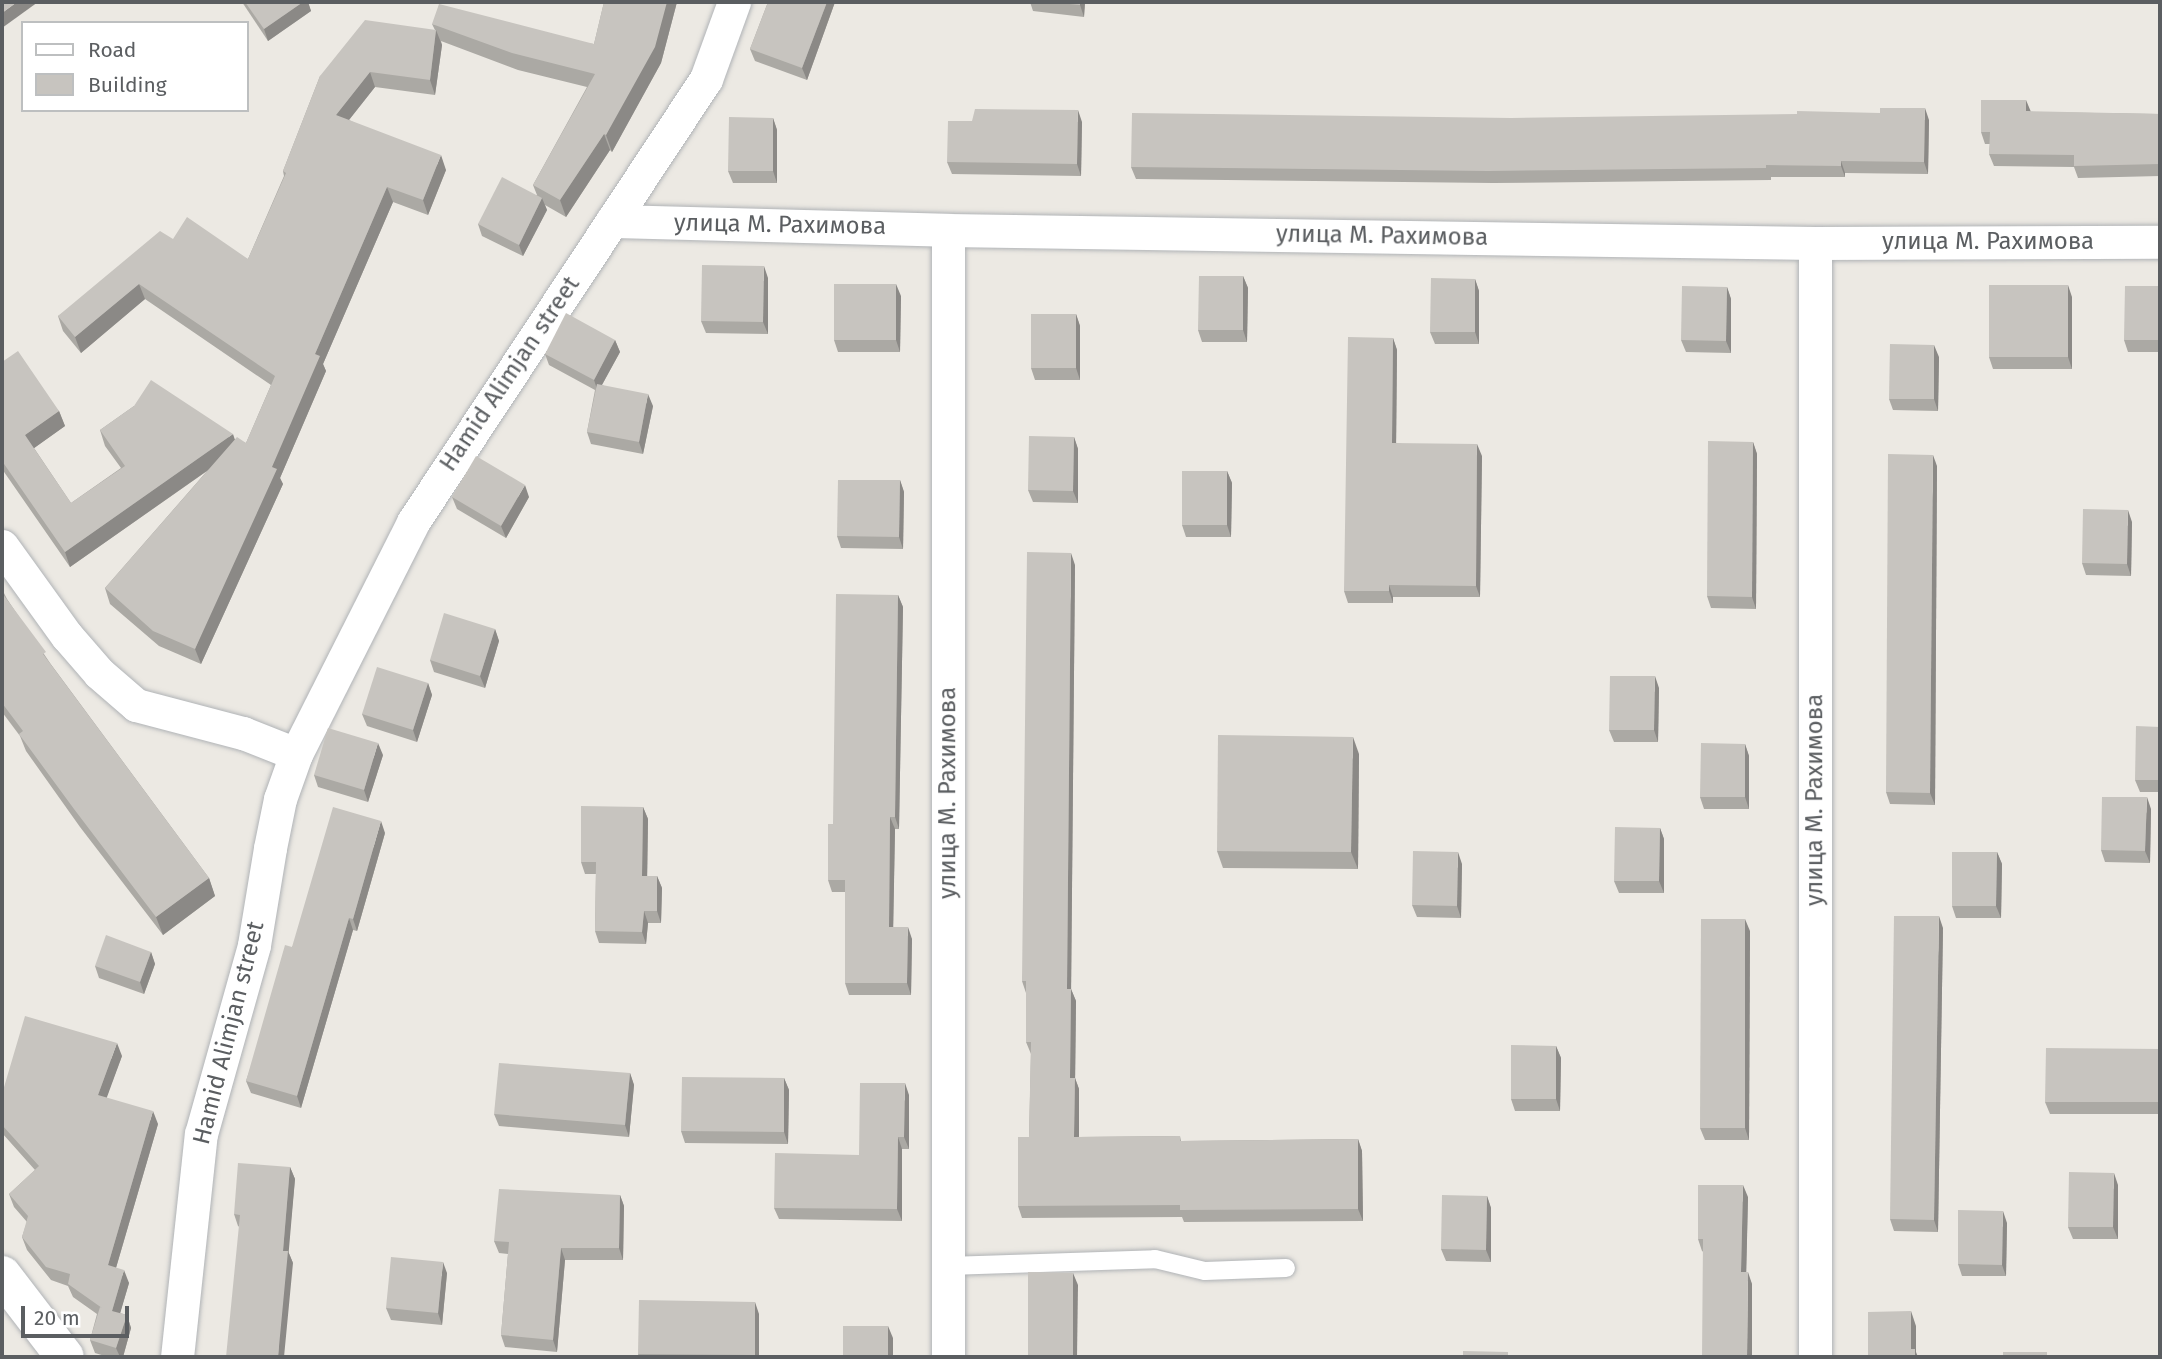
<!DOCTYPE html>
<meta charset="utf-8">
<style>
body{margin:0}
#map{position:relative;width:2162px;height:1359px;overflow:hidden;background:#ece9e3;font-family:"Fira Sans",sans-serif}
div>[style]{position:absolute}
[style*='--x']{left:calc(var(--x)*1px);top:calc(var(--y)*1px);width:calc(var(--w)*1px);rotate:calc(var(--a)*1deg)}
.roads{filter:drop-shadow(0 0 2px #b0b3b6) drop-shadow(0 0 2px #b0b3b6)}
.service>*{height:18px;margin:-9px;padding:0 9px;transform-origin:9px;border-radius:9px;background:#fff}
.minor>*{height:33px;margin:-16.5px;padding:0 16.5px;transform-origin:16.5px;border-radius:16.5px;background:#fff}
.tertiary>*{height:38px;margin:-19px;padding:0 19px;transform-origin:19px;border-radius:19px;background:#fff}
.wall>*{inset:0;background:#aba9a4}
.shaded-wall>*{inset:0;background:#8b8986}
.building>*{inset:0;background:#c7c4bf}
span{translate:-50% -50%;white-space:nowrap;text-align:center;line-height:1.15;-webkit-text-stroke:5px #fff;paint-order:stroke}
.street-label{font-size:24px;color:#5b5e61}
.frame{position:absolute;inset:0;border:4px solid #5b5e61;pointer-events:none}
.legend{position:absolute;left:21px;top:21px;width:228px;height:91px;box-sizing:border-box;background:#fff;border:2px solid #bdbfc0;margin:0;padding:9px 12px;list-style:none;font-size:21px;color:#5b5e61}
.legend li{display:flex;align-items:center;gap:14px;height:35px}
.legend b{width:35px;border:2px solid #bdbfc0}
.scale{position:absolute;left:21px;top:1306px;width:108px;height:32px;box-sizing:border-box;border:4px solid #5b5e61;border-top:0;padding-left:9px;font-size:21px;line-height:24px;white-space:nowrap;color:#5b5e61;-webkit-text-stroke:5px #fff;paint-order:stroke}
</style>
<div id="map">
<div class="roads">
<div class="service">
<i style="--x:948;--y:1266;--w:207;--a:-1.9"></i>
<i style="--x:1155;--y:1259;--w:51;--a:13.5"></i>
<i style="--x:1205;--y:1271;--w:81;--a:-2.1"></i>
</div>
<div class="minor">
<i style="--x:612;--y:221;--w:336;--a:1.5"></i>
<i style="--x:948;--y:230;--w:867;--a:0.86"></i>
<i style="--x:1815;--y:243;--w:345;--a:-0.2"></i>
<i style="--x:2;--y:546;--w:111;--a:54.2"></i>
<i style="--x:67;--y:636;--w:49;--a:49.1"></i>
<i style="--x:99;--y:673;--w:49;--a:40.9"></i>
<i style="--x:136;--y:705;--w:111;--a:14.7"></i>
<i style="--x:243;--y:733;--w:57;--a:21.6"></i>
<i style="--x:177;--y:1357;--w:224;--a:-83.9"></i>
<i style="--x:201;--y:1134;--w:196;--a:-74.3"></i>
<i style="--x:254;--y:945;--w:98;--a:-80.6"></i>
<i style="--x:270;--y:848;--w:50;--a:-78.5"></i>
<i style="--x:280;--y:799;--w:48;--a:-70.4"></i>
<i style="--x:296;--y:754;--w:260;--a:-63.2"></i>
<i style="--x:413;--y:522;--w:531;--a:-56.52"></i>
<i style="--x:706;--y:79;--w:82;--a:-70"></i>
<i style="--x:948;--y:1357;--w:1127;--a:-90"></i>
<i style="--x:1815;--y:1357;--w:1114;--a:-90"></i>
</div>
<div class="tertiary">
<i style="--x:2;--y:1275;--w:103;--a:52.5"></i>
</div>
</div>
<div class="wall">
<i style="clip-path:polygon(242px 2px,308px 2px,311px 11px,268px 41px)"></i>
<i style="clip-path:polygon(604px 2px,677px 2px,661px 63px,612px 152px,610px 150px,566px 217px,545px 205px,547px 210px,523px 256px,482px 236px,478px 224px,537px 195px,533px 185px,587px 87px,518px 70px,441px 41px,442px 45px,435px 95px,375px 87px,349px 120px,446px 170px,428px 215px,393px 202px,323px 364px,326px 371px,280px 478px,283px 484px,201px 664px,159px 646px,110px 604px,105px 588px,207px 471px,70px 567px,2px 469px,2px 362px,59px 411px,65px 426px,34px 448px,71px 503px,121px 468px,105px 446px,100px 430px,134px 406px,246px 443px,271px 385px,145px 299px,81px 353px,63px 331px,58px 316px,173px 239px,248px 259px,284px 176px,283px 171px,320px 76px,435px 30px,432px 24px,594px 44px)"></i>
<i style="clip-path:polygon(768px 2px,835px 2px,807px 80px,755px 61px,750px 49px)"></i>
<i style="clip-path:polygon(1030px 2px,1085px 2px,1084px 17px,1033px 11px)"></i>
<i style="clip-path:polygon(2030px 112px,2160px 114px,2160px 176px,2078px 178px,2074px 167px,1994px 166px,1989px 154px,1990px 144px,1985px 144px,1981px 132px)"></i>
<i style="clip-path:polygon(773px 118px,777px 130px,777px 183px,733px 183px,728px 171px)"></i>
<i style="clip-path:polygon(1511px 118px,1929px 120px,1928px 174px,1845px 173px,1845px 177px,1771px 177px,1771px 180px,1493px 183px,1136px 179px,1131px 167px)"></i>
<i style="clip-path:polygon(972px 121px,1082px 122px,1081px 176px,952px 174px,947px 162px)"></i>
<i style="clip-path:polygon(1243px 276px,1248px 288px,1247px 342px,1202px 342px,1198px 330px)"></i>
<i style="clip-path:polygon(768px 278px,768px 334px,706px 333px,701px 321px)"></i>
<i style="clip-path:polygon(1475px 279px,1479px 291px,1479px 344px,1435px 344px,1430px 332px)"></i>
<i style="clip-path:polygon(2160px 286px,2160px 352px,2128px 352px,2124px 340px)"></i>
<i style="clip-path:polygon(1727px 287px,1731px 299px,1731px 353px,1686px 352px,1681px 340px)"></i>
<i style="clip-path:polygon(901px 296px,900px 352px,838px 352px,834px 340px)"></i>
<i style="clip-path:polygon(2072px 297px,2072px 369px,1993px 369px,1989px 357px)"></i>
<i style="clip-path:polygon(1076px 314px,1080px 326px,1080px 380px,1035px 380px,1031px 368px)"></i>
<i style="clip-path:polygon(1393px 338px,1397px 350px,1396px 443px,1482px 456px,1480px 597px,1393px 597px,1393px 603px,1348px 603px,1344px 591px)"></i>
<i style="clip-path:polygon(615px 340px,620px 352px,602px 385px,653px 406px,643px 454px,591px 444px,587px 432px,595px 390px,549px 365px,545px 354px)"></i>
<i style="clip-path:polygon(1939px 357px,1938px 411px,1893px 410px,1889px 399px)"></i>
<i style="clip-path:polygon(1074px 437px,1078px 449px,1078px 503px,1033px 502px,1028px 490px)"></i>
<i style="clip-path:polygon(1753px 442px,1757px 454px,1756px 609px,1711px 608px,1707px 596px)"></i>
<i style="clip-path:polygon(1937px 466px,1935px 805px,1890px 804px,1886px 792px)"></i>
<i style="clip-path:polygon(1227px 471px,1232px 483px,1231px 537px,1186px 537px,1182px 525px)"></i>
<i style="clip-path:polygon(900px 480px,904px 492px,903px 549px,841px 548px,837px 536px)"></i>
<i style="clip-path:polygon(452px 497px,529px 497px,506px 538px,457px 509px)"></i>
<i style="clip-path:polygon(2132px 522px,2131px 576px,2086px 575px,2082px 563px)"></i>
<i style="clip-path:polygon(1075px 565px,1071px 989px,1076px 1001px,1075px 1078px,1079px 1089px,1079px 1137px,1180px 1136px,1181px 1141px,1358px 1139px,1362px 1151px,1363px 1221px,1184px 1222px,1182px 1217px,1022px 1218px,1018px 1206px,1029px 1137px,1031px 1054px,1026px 1042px,1026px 993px,1022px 981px)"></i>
<i style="clip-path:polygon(2px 589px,7px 599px,50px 663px,209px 878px,215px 896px,163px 935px,80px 827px,26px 751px,20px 736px,2px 712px)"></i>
<i style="clip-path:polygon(898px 595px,903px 607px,899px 829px,895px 829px,893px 927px,912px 939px,911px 995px,849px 995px,845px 983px,845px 892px,832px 892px,828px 880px,833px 824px)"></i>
<i style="clip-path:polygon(495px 629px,499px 641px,485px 688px,434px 672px,430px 660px)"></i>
<i style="clip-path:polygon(428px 683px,432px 695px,417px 742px,367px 726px,362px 714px)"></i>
<i style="clip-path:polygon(1659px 688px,1658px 742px,1614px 742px,1609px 730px)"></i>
<i style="clip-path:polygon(2160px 727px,2160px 792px,2140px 792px,2135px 780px)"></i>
<i style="clip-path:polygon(1745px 744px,1749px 756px,1749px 809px,1704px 809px,1700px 797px)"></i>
<i style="clip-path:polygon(1359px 754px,1358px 869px,1223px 868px,1217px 851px)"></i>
<i style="clip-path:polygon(383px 755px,368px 802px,318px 787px,314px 775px)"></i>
<i style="clip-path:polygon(643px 807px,648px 819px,647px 876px,657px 876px,662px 888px,661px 923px,648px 923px,646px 944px,599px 943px,595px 931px,596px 874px,585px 874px,581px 862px)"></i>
<i style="clip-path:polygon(2151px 809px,2150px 863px,2105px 862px,2101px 850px)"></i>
<i style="clip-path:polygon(1660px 828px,1664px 839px,1664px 893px,1619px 893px,1614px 881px)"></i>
<i style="clip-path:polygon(385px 833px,357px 931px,353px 930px,301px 1108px,251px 1093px,246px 1081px,292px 947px)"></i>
<i style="clip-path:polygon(1997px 852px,2002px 864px,2001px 918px,1956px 918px,1952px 906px)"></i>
<i style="clip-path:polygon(1462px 864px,1461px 918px,1417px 917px,1412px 905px)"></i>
<i style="clip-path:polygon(1943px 928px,1938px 1232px,1894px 1231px,1890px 1219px)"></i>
<i style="clip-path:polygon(1750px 931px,1749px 1140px,1705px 1140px,1700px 1128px)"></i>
<i style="clip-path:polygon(151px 952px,155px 964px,144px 994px,99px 978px,95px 966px)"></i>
<i style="clip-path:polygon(1556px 1046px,1561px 1058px,1560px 1111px,1515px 1111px,1511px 1099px)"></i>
<i style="clip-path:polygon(2160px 1049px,2160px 1114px,2050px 1114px,2045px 1102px)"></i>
<i style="clip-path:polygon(122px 1056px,106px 1098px,158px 1124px,116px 1268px,129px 1283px,120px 1313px,127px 1315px,131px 1328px,123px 1357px,108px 1357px,95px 1353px,90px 1340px,97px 1314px,73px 1297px,68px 1286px,51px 1280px,27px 1250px,22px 1237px,27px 1222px,14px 1207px,9px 1194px,35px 1170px,2px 1133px,2px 1094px)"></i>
<i style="clip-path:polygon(630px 1073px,634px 1085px,629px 1137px,499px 1126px,494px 1114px)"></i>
<i style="clip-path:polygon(784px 1078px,789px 1090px,788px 1144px,685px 1143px,681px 1131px)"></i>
<i style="clip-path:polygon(909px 1095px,909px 1149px,902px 1149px,902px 1221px,779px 1219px,774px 1208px,859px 1155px)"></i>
<i style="clip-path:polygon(290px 1167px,295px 1179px,288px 1251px,293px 1263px,238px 1226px,234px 1214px)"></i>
<i style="clip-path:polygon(2118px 1185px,2118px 1239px,2073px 1239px,2068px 1227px)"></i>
<i style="clip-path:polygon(620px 1195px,624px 1206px,623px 1260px,565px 1260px,557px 1352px,505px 1347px,501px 1335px,508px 1254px,499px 1253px,494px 1241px)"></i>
<i style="clip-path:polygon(1487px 1196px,1491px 1208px,1491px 1262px,1446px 1261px,1441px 1249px)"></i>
<i style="clip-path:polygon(1748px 1197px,1746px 1272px,1752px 1284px,1702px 1251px,1698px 1239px)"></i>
<i style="clip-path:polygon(2007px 1223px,2006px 1276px,1962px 1276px,1958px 1264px)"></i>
<i style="clip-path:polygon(447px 1273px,442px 1325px,391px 1320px,386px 1308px)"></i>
<i style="clip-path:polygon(759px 1314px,759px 1357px,639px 1357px,638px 1354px)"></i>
</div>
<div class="shaded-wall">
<i style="clip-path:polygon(17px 2px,38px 2px,2px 28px,2px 13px)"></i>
<i style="clip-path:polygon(303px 2px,308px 2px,311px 11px,268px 41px,264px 29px)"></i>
<i style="clip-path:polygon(667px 2px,677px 2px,661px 63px,612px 152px,606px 135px)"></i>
<i style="clip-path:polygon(827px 2px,835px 2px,807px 80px,802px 68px)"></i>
<i style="clip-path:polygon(1080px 2px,1085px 2px,1084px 17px,1080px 5px)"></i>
<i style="clip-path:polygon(436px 30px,442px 45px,435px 95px,430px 80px)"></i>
<i style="clip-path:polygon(370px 72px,375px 87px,341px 130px,336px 115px)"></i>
<i style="clip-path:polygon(2026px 100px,2031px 112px,2026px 111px)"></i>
<i style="clip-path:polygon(1925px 108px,1929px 120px,1928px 174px,1924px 162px)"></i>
<i style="clip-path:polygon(1078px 110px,1082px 122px,1081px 176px,1077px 164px)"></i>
<i style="clip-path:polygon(773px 118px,777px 130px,777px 183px,773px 171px)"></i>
<i style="clip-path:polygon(604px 134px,610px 150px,566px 217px,560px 200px)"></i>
<i style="clip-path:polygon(441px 155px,446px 170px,428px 215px,423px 200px)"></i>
<i style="clip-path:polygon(1841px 161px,1845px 173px,1845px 177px,1841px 166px)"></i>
<i style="clip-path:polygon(387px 187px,393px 202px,323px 364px,326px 371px,280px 478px,283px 484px,201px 664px,195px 649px,315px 354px)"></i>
<i style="clip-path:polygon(542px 198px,547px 210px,523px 256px,519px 245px)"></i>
<i style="clip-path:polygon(764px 266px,768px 278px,768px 334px,763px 322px)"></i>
<i style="clip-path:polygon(1243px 276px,1248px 288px,1247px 342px,1243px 330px)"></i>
<i style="clip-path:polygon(1475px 279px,1479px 291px,1479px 344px,1475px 332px)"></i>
<i style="clip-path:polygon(139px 284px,145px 299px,81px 353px,75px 337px)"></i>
<i style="clip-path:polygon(896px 284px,901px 296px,900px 352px,896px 340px)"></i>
<i style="clip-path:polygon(2068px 285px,2072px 297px,2072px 369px,2068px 357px)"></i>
<i style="clip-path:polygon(1727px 287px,1731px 299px,1731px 353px,1726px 341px)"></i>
<i style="clip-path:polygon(1076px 314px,1080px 326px,1080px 380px,1076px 368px)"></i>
<i style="clip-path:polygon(1393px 338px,1397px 350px,1396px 455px,1392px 443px)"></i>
<i style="clip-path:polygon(615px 340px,620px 352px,598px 392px,594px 380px)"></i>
<i style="clip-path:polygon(1934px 345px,1939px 357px,1938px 411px,1934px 399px)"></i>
<i style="clip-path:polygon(648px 394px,653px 406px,643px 454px,639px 442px)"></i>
<i style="clip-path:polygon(59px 411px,65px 426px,30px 451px,25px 435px)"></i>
<i style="clip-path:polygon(233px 434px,238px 449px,70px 567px,65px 552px)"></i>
<i style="clip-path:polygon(1074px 437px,1078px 449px,1078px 503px,1073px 491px)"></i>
<i style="clip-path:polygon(1753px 442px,1757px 454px,1756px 609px,1752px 597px)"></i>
<i style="clip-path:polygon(1477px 444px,1482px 456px,1480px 597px,1476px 586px)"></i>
<i style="clip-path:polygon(1933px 455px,1937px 466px,1935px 805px,1930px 793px)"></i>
<i style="clip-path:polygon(1227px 471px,1232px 483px,1231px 537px,1227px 525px)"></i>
<i style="clip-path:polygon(900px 480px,904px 492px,903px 549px,899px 537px)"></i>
<i style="clip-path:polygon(525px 485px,529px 497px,506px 538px,501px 526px)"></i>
<i style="clip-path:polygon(2128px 510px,2132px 522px,2131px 576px,2127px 564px)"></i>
<i style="clip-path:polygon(1071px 553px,1075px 565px,1071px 1001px,1067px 989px)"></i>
<i style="clip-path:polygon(1389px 585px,1393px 597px,1393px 603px,1389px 591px)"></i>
<i style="clip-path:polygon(898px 595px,903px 607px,899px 829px,895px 817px)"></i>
<i style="clip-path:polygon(495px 629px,499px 641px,485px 688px,480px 676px)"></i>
<i style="clip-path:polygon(1655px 676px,1659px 688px,1658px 742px,1654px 730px)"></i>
<i style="clip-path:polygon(428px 683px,432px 695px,417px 742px,413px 730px)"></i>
<i style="clip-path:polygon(1353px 737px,1359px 754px,1358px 869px,1351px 852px)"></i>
<i style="clip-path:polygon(378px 743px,383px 755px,368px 802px,364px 790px)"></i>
<i style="clip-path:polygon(1745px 744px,1749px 756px,1749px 809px,1745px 797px)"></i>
<i style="clip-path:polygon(2147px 797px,2151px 809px,2150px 863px,2145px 851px)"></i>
<i style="clip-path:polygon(643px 807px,648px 819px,647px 888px,642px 876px)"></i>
<i style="clip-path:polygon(890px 817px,895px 829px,893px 939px,889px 927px)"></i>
<i style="clip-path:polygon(381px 821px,385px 833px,357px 931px,353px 919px)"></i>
<i style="clip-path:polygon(1660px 828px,1664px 839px,1664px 893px,1659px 881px)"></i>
<i style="clip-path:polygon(1458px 852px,1462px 864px,1461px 918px,1457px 906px)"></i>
<i style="clip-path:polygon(1997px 852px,2002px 864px,2001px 918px,1996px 906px)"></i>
<i style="clip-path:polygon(657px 876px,662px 888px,661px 923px,657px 911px)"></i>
<i style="clip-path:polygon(209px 878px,215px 896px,163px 935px,156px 917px)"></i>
<i style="clip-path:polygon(644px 911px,648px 923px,646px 944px,642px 932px)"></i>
<i style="clip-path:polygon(1939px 916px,1943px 928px,1938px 1232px,1934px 1220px)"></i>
<i style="clip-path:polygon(349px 918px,353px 930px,301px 1108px,297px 1096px)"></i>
<i style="clip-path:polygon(1745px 919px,1750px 931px,1749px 1140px,1745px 1128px)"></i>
<i style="clip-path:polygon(908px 927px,912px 939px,911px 995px,907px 983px)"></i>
<i style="clip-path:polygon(151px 952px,155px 964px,144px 994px,140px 982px)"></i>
<i style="clip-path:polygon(1071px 989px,1076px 1001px,1075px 1089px,1070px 1078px)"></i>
<i style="clip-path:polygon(117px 1043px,122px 1056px,103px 1108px,98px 1095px)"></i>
<i style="clip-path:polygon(1556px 1046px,1561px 1058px,1560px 1111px,1556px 1099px)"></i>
<i style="clip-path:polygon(630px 1073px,634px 1085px,629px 1137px,625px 1125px)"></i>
<i style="clip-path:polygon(784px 1078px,789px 1090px,788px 1144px,784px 1132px)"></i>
<i style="clip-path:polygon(1075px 1078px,1079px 1089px,1079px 1149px,1074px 1137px)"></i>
<i style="clip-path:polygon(905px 1083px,909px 1095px,909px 1149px,904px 1137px)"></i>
<i style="clip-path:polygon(153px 1111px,158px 1124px,113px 1278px,108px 1265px)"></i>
<i style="clip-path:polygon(898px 1137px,902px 1149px,902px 1221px,897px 1209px)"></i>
<i style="clip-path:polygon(1358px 1139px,1362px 1151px,1363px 1221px,1358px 1209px)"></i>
<i style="clip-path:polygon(290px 1167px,295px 1179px,288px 1260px,288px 1251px,293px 1263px,284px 1357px,278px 1357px,283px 1251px)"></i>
<i style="clip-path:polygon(2114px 1173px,2118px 1185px,2118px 1239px,2113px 1227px)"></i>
<i style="clip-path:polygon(1743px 1185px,1748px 1197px,1746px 1284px,1741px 1272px)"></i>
<i style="clip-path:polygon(620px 1195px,624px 1206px,623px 1260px,619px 1248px)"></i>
<i style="clip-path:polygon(1487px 1196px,1491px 1208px,1491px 1262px,1486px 1250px)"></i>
<i style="clip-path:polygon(2003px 1211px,2007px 1223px,2006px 1276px,2002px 1265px)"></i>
<i style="clip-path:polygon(561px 1248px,565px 1260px,557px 1352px,553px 1340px)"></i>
<i style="clip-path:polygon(443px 1262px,447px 1273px,442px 1325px,438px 1313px)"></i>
<i style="clip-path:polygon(124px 1270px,129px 1283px,117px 1324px,112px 1311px)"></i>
<i style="clip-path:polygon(1748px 1272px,1752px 1284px,1752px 1357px,1747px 1357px)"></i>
<i style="clip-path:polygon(1073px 1273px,1078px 1285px,1077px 1357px,1073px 1357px)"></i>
<i style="clip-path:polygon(755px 1302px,759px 1314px,759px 1357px,755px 1357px)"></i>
<i style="clip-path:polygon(1911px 1311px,1916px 1326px,1916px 1352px,1918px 1357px,1914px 1357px,1911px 1349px)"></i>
<i style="clip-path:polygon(127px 1315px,131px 1328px,123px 1357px,120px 1357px,116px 1348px)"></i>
<i style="clip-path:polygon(888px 1326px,893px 1338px,893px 1357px,888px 1357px)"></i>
</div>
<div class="building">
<i style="clip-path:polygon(2px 2px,17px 2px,2px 13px)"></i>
<i style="clip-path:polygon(245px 2px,303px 2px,264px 29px)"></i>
<i style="clip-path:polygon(604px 2px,667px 2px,655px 47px,606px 135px,604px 134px,560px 200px,533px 185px,595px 74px,512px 53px,432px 24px,439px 4px,594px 44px)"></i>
<i style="clip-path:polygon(768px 2px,827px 2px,802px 68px,750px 49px)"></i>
<i style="clip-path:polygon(1049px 2px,1080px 2px,1080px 5px)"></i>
<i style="clip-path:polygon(365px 20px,436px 30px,430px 80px,370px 72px,336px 115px,441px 155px,423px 200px,387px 187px,315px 354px,320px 356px,272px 467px,277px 469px,195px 649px,153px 631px,105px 588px,237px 437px,246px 443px,275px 376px,139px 284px,75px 337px,58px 316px,160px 231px,173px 239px,187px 217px,248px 259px,286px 173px,283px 171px,320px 76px)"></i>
<i style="clip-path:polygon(1981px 100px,2026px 100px,2026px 111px,2160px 114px,2160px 164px,2074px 166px,2074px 155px,1989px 154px,1990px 132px,1981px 132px)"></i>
<i style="clip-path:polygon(1880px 108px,1925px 108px,1924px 162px,1841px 161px,1841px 166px,1766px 165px,1766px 168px,1488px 171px,1131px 167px,1132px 113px,1511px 118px,1797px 114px,1797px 111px,1880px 113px)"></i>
<i style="clip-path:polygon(975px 109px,1078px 110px,1077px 164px,947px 162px,948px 121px,972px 121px)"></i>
<i style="clip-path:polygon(729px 117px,773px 118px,773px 171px,728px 171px)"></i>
<i style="clip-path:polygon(502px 177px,542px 198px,519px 245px,478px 224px)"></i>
<i style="clip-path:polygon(702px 265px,764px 266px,763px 322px,701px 321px)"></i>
<i style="clip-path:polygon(1199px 276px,1243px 276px,1243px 330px,1198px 330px)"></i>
<i style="clip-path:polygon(1431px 278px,1475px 279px,1475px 332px,1430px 332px)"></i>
<i style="clip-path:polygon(834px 284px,896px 284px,896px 340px,834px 340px)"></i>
<i style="clip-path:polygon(1989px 285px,2068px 285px,2068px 357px,1989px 357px)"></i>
<i style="clip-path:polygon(1682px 286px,1727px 287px,1726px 341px,1681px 340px)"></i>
<i style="clip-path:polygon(2125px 286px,2160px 286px,2160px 340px,2124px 340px)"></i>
<i style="clip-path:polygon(566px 313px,615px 340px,594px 380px,545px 354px)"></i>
<i style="clip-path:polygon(1031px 314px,1076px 314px,1076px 368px,1031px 368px)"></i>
<i style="clip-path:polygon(1348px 337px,1393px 338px,1392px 443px,1477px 444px,1476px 586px,1389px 585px,1389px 591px,1344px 591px)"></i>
<i style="clip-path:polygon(1890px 344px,1934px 345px,1934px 399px,1889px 399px)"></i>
<i style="clip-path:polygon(18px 351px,59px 411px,25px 435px,71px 503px,125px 466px,100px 430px,134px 406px,151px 380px,233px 434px,65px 552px,2px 461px,2px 362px)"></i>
<i style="clip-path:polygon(597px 384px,648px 394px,639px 442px,587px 432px)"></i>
<i style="clip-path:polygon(1029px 436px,1074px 437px,1073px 491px,1028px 490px)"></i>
<i style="clip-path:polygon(1708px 441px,1753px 442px,1752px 597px,1707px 596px)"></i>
<i style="clip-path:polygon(1888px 454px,1933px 455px,1930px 793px,1886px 792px)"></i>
<i style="clip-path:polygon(476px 456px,525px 485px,501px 526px,452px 497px)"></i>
<i style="clip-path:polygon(1182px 471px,1227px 471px,1227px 525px,1182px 525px)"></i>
<i style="clip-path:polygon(838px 480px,900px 480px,899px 537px,837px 536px)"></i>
<i style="clip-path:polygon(2083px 509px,2128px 510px,2127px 564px,2082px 563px)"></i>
<i style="clip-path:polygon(1027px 552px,1071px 553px,1067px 989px,1071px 989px,1070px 1078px,1075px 1078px,1074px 1137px,1180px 1136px,1180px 1141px,1358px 1139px,1358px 1209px,1180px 1210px,1180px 1205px,1018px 1206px,1018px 1137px,1029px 1137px,1031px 1042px,1026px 1042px,1026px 981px,1022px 981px)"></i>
<i style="clip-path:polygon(2px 593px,46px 652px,43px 654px,209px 878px,156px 917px,74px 809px,19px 734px,23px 731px,2px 703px)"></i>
<i style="clip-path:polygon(836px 594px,898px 595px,895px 817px,890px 817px,889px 927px,908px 927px,907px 983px,845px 983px,845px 880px,828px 880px,828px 824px,833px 824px)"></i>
<i style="clip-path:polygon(444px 613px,495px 629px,480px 676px,430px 660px)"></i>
<i style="clip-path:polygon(377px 667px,428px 683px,413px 730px,362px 714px)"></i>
<i style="clip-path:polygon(1610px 676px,1655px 676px,1654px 730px,1609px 730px)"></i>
<i style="clip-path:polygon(2136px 726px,2160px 727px,2160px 780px,2135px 780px)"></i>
<i style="clip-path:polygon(328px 728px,378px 743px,364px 790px,314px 775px)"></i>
<i style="clip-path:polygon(1218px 735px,1353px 737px,1351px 852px,1217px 851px)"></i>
<i style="clip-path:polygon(1701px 743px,1745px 744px,1745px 797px,1700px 797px)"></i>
<i style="clip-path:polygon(2102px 797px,2147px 797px,2145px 851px,2101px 850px)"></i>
<i style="clip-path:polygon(581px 806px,643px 807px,642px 876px,657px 876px,657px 911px,644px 911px,642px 932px,595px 931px,596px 862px,581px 862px)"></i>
<i style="clip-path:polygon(333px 807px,381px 821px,353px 919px,349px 918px,297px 1096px,246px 1081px,285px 945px,292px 947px)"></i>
<i style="clip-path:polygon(1615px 827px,1660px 828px,1659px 881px,1614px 881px)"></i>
<i style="clip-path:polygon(1413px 851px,1458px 852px,1457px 906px,1412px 905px)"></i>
<i style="clip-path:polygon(1952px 852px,1997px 852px,1996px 906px,1952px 906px)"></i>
<i style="clip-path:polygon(1894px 916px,1939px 916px,1934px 1220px,1890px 1219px)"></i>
<i style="clip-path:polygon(1701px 919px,1745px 919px,1745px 1128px,1700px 1128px)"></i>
<i style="clip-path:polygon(106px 935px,151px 952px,140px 982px,95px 966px)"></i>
<i style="clip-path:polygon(25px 1016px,117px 1043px,98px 1095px,153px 1111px,108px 1265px,124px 1270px,112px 1311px,127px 1315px,116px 1348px,90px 1340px,100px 1307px,102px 1308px,68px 1284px,70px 1274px,46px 1267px,22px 1237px,28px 1216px,9px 1194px,39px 1166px,2px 1125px,2px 1094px)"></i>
<i style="clip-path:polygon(1511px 1045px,1556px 1046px,1556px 1099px,1511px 1099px)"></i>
<i style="clip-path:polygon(2046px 1048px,2160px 1049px,2160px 1102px,2045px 1102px)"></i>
<i style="clip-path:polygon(499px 1063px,630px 1073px,625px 1125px,494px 1114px)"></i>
<i style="clip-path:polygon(682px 1077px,784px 1078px,784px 1132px,681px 1131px)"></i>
<i style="clip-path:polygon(860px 1083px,905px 1083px,904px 1137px,898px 1137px,897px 1209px,774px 1208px,775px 1153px,859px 1155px)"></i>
<i style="clip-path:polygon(238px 1163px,290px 1167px,283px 1251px,288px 1251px,278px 1357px,226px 1357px,240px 1215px,234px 1214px)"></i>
<i style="clip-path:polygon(2069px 1172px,2114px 1173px,2113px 1227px,2068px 1227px)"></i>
<i style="clip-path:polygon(1698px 1185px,1743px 1185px,1741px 1272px,1748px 1272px,1747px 1357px,1702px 1357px,1703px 1239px,1698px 1239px)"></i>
<i style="clip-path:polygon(499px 1189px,620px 1195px,619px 1248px,561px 1248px,553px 1340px,501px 1335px,509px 1242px,494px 1241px)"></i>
<i style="clip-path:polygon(1442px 1195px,1487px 1196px,1486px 1250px,1441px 1249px)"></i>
<i style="clip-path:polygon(1958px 1210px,2003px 1211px,2002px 1265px,1958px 1264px)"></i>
<i style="clip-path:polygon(391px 1257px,443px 1262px,438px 1313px,386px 1308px)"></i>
<i style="clip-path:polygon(1028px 1272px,1073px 1273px,1073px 1357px,1028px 1357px)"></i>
<i style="clip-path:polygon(639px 1300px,755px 1302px,755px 1355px,638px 1354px)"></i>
<i style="clip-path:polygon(1911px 1311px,1911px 1349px,1915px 1349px,1915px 1357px,1868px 1357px,1868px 1312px)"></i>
<i style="clip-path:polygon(843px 1326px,888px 1326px,888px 1357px,843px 1357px)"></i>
<i style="clip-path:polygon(1463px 1351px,1508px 1352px,1508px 1357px,1463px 1357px)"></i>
<i style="clip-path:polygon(2003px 1352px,2047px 1352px,2047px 1357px,2003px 1357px)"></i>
</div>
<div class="street-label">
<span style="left:780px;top:225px;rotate:1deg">улица М. Рахимова</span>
<span style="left:1382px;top:236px;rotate:1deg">улица М. Рахимова</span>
<span style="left:1988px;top:242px">улица М. Рахимова</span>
<span style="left:510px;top:374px;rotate:-56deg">Hamid Alimjan street</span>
<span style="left:948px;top:793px;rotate:-90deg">улица М. Рахимова</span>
<span style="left:1815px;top:800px;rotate:-90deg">улица М. Рахимова</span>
<span style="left:229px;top:1033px;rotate:-76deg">Hamid Alimjan street</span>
</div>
<div class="frame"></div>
<ul class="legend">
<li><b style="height:9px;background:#fff"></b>Road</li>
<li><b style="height:19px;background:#c7c4bf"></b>Building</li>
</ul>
<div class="scale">20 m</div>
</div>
